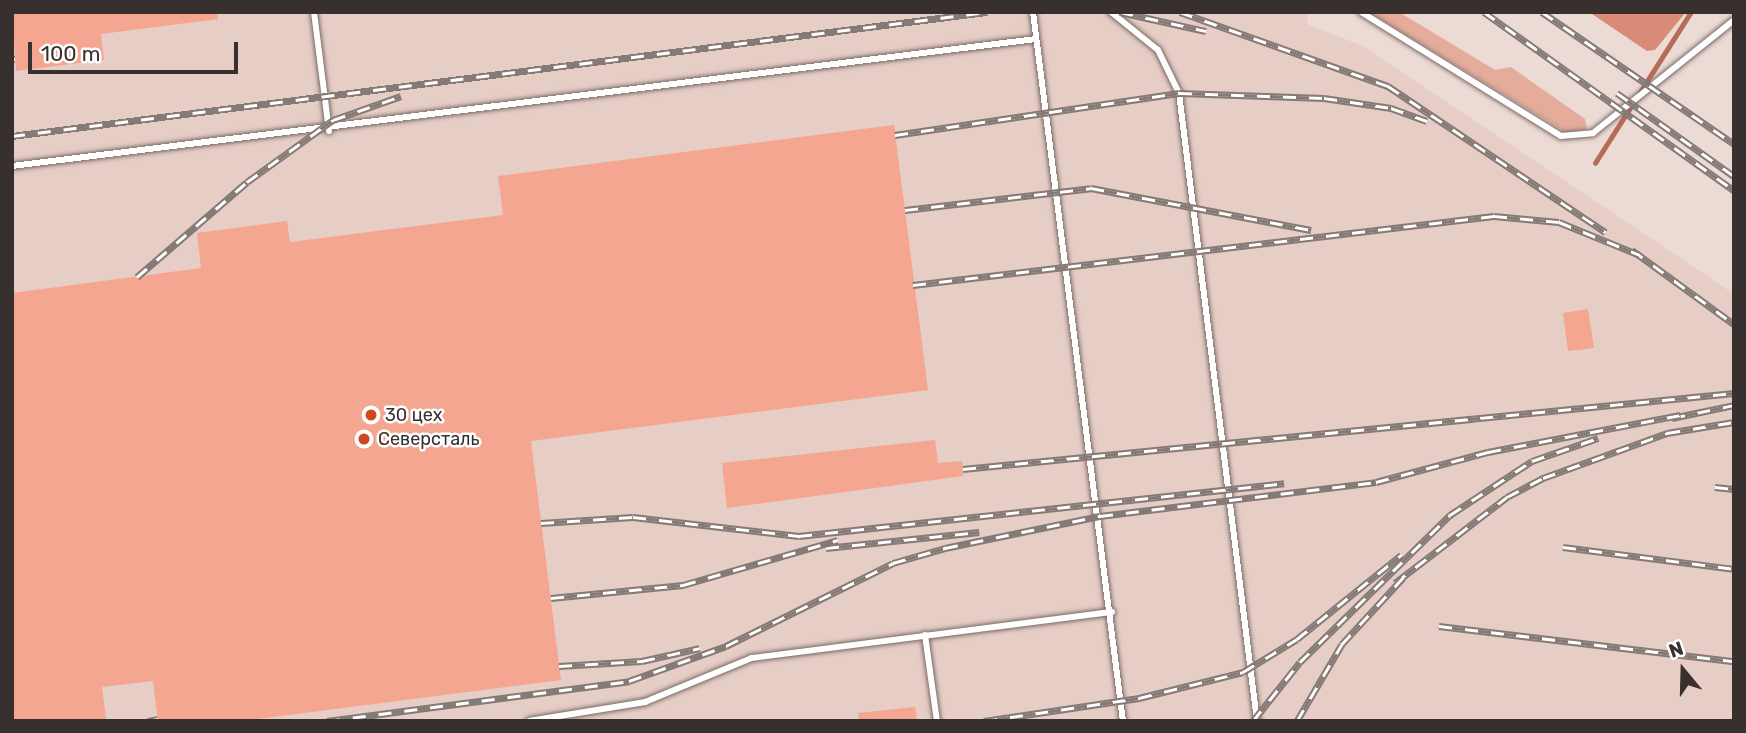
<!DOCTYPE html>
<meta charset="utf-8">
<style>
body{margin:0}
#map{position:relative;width:1746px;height:733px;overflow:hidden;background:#ecdad5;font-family:Rubik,sans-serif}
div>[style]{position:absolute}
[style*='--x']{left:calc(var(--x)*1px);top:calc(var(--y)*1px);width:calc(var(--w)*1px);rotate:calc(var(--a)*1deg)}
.built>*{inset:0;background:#e6cdc6}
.green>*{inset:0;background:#e5ab9b}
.forest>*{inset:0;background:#d88c77}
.stream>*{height:4.5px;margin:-2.25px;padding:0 2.25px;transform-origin:2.25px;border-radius:2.25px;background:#b56c58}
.building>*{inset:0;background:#f4a690}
.roads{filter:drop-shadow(0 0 2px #796a66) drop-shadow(0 0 2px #796a66)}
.service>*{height:6px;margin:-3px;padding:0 3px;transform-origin:3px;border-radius:3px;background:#fff}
.rail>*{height:7px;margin-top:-3.5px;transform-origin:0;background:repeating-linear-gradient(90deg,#fff 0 13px,#857a76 0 26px);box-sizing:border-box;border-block:2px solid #857a76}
.dots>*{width:19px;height:19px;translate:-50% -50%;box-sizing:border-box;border:4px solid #fff;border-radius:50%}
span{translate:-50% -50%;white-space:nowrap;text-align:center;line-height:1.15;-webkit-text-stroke:5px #fff;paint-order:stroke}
.poi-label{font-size:18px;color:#37302e}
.left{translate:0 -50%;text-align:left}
.frame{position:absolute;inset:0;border:14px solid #37302e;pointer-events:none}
.north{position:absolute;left:1648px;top:635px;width:70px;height:70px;-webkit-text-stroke:5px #fff;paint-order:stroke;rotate:341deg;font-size:19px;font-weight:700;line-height:28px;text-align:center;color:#37302e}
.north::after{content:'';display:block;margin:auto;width:24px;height:32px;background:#37302e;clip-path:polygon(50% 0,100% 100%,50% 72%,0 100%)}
.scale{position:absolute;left:28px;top:42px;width:210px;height:32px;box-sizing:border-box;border:4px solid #37302e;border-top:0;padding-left:9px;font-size:21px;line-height:24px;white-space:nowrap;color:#37302e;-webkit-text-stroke:5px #fff;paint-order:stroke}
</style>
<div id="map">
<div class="built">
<i style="clip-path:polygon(12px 12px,1308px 12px,1307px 24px,1363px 46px,1734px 294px,1734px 721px,12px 721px)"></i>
</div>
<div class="green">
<i style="clip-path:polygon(1369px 12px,1399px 12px,1495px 70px,1511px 67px,1585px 119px,1587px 129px,1567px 133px)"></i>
</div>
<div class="forest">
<i style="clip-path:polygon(1589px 12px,1686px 12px,1655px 50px,1647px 51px)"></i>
</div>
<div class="stream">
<i style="--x:1595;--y:163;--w:179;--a:-57.6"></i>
</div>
<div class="building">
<i style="clip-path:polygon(12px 12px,217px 12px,218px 19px,101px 34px,104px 60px,16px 71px)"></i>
<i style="clip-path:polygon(894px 125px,928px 390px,531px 441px,561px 680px,243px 721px,158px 721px,153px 681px,102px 687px,106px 719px,12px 721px,12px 293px,201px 268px,197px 233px,287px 221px,290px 242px,503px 215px,498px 176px)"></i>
<i style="clip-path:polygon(1588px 309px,1594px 348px,1568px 351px,1563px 313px)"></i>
<i style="clip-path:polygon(935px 440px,938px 463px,962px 461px,963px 476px,727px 508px,722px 463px)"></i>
<i style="clip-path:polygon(915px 707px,917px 721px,859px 721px,858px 713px)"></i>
</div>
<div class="roads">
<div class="service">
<i style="--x:314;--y:12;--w:120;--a:82.8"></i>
<i style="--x:1033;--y:12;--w:715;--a:82.77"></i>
<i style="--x:1111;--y:12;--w:60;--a:39"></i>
<i style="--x:1158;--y:50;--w:48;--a:64"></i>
<i style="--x:1179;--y:93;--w:633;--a:82.92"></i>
<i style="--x:1361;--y:12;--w:235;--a:31.8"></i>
<i style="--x:1561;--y:136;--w:32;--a:-5"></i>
<i style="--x:1593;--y:133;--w:181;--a:-38.7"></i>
<i style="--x:12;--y:166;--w:1032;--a:-7.07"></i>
<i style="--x:925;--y:635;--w:87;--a:82.1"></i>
<i style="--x:529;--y:721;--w:118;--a:-9.3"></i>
<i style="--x:645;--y:702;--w:116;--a:-22.4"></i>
<i style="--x:752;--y:658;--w:363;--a:-7.3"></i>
</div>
</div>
<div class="rail">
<i style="--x:1120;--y:12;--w:88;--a:12.5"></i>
<i style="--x:1180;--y:12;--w:221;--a:19.6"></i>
<i style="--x:1388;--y:86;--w:262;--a:33.9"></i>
<i style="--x:1484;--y:12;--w:307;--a:35.5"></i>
<i style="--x:1542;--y:12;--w:233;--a:34.5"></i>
<i style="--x:12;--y:59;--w:3;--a:0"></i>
<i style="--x:1617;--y:93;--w:143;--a:35.4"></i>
<i style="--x:895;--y:135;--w:287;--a:-8.4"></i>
<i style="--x:1179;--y:93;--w:145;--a:2"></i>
<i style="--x:1324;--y:98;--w:68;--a:8.5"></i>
<i style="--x:1391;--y:108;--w:38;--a:20"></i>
<i style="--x:12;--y:136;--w:983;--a:-7.25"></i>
<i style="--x:905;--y:210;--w:187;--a:-6.7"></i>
<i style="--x:1091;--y:188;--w:224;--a:10.8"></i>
<i style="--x:1632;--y:250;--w:126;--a:36"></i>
<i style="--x:137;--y:277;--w:145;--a:-40.8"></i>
<i style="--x:247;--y:182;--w:106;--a:-35.8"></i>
<i style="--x:333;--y:120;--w:72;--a:-19.4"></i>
<i style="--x:913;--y:285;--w:585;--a:-6.77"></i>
<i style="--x:1494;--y:216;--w:65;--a:5.3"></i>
<i style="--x:1559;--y:222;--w:87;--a:22.2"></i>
<i style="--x:1672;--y:418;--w:63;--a:-11.8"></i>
<i style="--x:963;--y:469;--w:775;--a:-5.63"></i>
<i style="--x:1715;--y:487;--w:19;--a:6"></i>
<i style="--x:541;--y:523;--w:92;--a:-3.7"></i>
<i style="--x:633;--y:517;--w:167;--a:6.5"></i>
<i style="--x:799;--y:536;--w:488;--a:-6.2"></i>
<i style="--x:1563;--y:547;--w:172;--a:7.3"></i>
<i style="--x:826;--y:548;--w:154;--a:-6"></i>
<i style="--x:1395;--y:583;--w:141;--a:-37.5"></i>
<i style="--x:1507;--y:497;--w:41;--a:-27.8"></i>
<i style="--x:1543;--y:478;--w:132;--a:-19.9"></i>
<i style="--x:1667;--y:433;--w:68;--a:-9.3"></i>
<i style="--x:551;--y:598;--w:133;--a:-5.6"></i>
<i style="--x:683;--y:585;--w:161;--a:-16.2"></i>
<i style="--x:1439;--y:626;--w:297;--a:6.8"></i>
<i style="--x:559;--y:666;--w:83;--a:-3.4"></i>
<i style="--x:642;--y:661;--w:59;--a:-12.6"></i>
<i style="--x:148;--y:721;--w:10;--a:-11"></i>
<i style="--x:327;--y:721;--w:305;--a:-7.5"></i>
<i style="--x:629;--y:681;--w:103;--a:-19.8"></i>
<i style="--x:726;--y:646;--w:186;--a:-26.4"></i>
<i style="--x:893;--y:563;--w:54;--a:-16.1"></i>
<i style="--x:945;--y:548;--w:158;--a:-11.7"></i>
<i style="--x:1100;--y:516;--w:278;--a:-7"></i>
<i style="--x:1376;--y:482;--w:116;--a:-15"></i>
<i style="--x:1488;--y:452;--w:196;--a:-10.9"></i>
<i style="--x:984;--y:721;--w:157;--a:-8.4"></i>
<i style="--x:1139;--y:698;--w:107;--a:-14"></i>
<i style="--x:1243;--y:672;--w:63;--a:-31.4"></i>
<i style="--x:1297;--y:639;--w:134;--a:-38.9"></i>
<i style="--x:1253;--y:721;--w:75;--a:-51.5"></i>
<i style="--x:1300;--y:662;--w:210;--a:-44.4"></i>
<i style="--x:1450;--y:515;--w:98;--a:-33.4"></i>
<i style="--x:1532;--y:461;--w:70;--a:-19.2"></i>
<i style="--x:1297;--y:721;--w:89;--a:-59.7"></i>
<i style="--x:1342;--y:644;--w:90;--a:-47.3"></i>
</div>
<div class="dots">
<i style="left:371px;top:415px;background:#d0471f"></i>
<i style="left:364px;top:439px;background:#d0471f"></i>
</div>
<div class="poi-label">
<span class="left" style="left:385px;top:415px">30 цех</span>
<span class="left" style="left:378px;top:439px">Северсталь</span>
</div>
<div class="frame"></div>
<div class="north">N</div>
<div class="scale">100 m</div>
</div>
